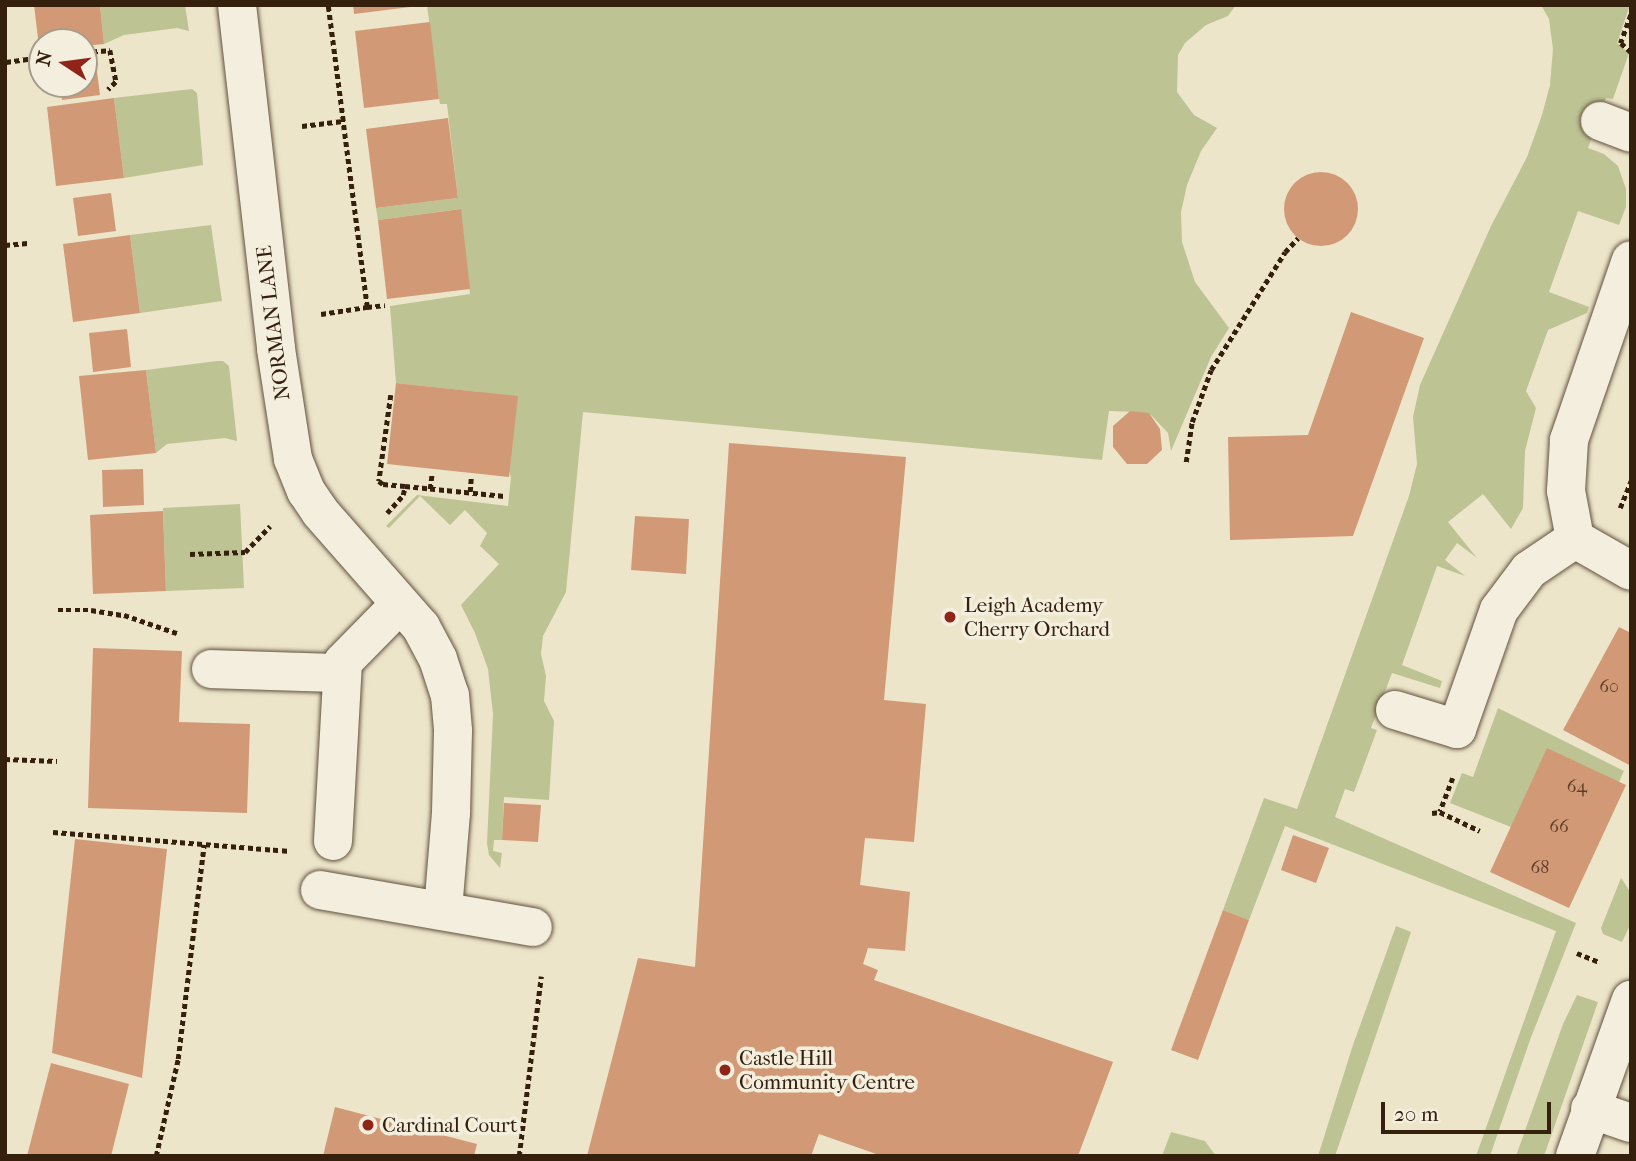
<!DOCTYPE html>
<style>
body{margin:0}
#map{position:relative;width:1636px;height:1161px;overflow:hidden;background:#ece5ca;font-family:"IM FELL French Canon",serif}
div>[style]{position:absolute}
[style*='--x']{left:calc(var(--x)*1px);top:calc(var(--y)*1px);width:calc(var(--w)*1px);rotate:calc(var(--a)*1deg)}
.green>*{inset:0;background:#bdc393}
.building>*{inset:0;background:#d29976}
.round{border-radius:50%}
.path>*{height:4.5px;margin-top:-2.25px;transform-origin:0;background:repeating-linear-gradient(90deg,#35200e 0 5px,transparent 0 8.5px)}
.roads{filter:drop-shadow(0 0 2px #63513d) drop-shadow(0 0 2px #63513d)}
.minor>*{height:38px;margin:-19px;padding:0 19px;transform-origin:19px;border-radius:19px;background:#f3eedd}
.dots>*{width:19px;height:19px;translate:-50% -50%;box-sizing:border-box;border:4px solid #f3eedd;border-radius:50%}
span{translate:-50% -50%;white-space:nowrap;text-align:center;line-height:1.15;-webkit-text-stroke:7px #f3eedd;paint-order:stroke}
.number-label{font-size:18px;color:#5c3e28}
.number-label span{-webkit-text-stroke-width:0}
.street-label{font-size:21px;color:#35200e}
.poi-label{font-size:21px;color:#35200e}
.left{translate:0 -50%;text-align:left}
.frame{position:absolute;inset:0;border:7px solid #35200e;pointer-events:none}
.north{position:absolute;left:28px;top:28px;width:70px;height:70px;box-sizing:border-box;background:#f3eedd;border:2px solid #a79c8a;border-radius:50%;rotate:283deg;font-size:19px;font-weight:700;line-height:28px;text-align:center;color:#35200e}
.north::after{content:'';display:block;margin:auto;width:24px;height:32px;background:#8f2418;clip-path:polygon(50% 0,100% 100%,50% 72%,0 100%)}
.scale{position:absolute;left:1381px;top:1102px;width:170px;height:32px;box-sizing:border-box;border:4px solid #35200e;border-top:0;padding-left:9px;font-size:21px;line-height:24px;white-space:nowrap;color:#35200e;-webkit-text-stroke:5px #f3eedd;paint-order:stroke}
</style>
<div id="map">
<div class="green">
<i style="clip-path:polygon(100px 5px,185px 5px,189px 31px,177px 28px,124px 35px,104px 44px)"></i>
<i style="clip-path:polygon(427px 5px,1236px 5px,1228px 16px,1206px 25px,1185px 43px,1178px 55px,1177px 92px,1194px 115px,1217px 128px,1201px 151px,1187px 185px,1181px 212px,1182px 242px,1195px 282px,1229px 328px,1211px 357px,1171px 451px,1168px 433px,1151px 415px,1138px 412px,1109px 411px,1102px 460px,583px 412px,566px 592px,543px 636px,541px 654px,546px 676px,544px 701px,554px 721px,549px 800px,504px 797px,502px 840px,494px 840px,493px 851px,502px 853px,500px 868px,489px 855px,487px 843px,493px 714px,488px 669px,475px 633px,461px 605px,499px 564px,480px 546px,487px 533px,465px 510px,450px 525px,420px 496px,389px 528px,386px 526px,417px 495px,508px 506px,511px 477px,479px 392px,396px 383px,390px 306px,470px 294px,460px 209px,378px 220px,376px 208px,458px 198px,447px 104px,440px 104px,439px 99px)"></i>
<i style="clip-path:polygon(1541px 5px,1630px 5px,1617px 43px,1629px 53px,1613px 99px,1606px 98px,1588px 148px,1604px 154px,1618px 166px,1626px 189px,1626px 207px,1619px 225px,1578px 211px,1549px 292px,1589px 307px,1587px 313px,1548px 330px,1526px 391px,1536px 408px,1525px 451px,1523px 508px,1511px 529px,1483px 494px,1448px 522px,1477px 558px,1457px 543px,1445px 560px,1465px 576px,1437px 566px,1402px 665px,1442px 681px,1440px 688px,1392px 673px,1371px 728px,1377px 730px,1354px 792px,1345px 789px,1335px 817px,1576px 923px,1530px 1040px,1490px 1156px,1476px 1156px,1556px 931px,1285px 826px,1249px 920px,1223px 910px,1264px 798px,1297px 809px,1409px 496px,1417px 464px,1413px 417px,1420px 385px,1491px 226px,1527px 157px,1542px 115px,1550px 85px,1553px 49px,1549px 19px)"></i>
<i style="clip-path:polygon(192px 89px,197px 93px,203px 165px,124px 178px,114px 98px)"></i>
<i style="clip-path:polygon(211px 225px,222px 301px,140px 313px,130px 235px)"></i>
<i style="clip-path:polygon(217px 361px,223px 361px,229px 366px,237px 441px,225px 438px,167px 444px,156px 453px,146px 370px)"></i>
<i style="clip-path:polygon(240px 504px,244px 588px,166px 591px,163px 508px)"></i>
<i style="clip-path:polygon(1498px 708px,1624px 771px,1619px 782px,1511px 827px,1450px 803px,1462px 773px,1473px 777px)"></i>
<i style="clip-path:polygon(1621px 878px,1631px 893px,1631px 923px,1622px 942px,1603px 934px,1601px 928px)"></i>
<i style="clip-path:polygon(1396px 926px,1411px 932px,1335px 1156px,1318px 1156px,1353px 1045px)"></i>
<i style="clip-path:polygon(1577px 995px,1598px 1002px,1544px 1156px,1516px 1156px,1563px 1024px)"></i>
<i style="clip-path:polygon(1171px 1132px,1205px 1141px,1216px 1156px,1162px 1156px)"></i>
</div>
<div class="building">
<i style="clip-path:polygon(34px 5px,100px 5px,104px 44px,84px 46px,84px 42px,42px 42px,40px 55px)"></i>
<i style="clip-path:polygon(353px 5px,410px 5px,410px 7px,354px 14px)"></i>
<i style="clip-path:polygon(430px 22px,439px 99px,364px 108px,355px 31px)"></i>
<i style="clip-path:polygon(95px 56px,100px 95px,62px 100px,60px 84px,84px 84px,84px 58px)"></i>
<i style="clip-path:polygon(114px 98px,124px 178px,56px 186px,47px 107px)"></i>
<i style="clip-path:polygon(448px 118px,458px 198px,376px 208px,366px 129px)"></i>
<i class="round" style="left:1284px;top:172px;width:74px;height:74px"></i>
<i style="clip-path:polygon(111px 193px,116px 231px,78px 236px,73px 198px)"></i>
<i style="clip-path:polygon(461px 209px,470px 289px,387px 299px,378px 220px)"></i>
<i style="clip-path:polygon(130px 235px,140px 313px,73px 322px,63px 244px)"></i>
<i style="clip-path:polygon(1351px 312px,1424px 338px,1353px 536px,1230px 540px,1228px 437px,1308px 435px)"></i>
<i style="clip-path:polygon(127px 329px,131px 367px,93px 372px,89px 333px)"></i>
<i style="clip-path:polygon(146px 370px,156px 453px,88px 460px,79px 376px)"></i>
<i style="clip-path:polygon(396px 383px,518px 396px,509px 477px,387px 464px)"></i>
<i style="clip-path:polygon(1130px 411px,1149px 413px,1160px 429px,1162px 450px,1147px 464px,1127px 464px,1113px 447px,1113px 426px)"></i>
<i style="clip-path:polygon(729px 443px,906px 457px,884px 700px,926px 704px,914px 842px,865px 838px,860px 885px,910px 892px,905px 951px,868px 948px,863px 964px,878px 970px,874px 980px,1113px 1062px,1078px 1156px,882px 1156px,819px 1134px,811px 1156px,587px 1156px,638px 958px,695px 967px)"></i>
<i style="clip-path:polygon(143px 469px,144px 505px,103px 507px,102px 470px)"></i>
<i style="clip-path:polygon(163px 511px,166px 591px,93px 594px,90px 515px)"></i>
<i style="clip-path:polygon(635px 516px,689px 519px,686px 574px,631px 570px)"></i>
<i style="clip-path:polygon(1619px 627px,1631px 633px,1631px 766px,1563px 730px)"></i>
<i style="clip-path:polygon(93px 648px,182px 651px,179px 722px,250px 724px,247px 813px,88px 808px)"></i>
<i style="clip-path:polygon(1547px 748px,1626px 785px,1569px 908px,1490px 872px)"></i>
<i style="clip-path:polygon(504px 803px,541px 805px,538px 842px,502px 840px)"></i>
<i style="clip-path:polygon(1293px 835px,1329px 848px,1316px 883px,1281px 870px)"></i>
<i style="clip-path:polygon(75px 839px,167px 849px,142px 1078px,52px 1053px)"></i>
<i style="clip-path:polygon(1223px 910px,1249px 920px,1198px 1060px,1171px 1050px)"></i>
<i style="clip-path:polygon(51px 1063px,129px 1084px,111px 1156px,27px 1156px)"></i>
<i style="clip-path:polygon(335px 1107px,477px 1144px,474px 1156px,323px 1156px)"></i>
</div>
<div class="path">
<i style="--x:1631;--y:15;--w:30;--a:110"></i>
<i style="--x:1621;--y:43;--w:13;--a:42"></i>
<i style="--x:84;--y:52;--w:26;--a:-4"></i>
<i style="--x:110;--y:50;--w:33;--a:79"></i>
<i style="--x:116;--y:82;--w:11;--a:135"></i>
<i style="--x:6;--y:62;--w:36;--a:-8"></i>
<i style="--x:302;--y:126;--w:41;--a:-7"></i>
<i style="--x:343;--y:121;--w:117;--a:-97.4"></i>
<i style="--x:5;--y:245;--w:23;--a:-5"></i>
<i style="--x:367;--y:307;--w:18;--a:-6"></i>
<i style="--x:321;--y:314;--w:47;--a:-8.7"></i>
<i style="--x:367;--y:307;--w:188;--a:-97.4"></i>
<i style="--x:391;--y:395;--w:87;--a:97.9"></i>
<i style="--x:379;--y:481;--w:5;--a:37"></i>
<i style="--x:383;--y:484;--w:22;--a:5"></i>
<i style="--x:1186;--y:462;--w:40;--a:-81.5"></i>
<i style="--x:1192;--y:422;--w:55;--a:-69.9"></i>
<i style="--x:1211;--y:370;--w:139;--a:-57.9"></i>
<i style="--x:1285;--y:252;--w:19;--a:-47"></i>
<i style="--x:430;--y:489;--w:16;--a:-83"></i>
<i style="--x:470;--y:492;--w:16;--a:-86"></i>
<i style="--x:1620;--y:508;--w:29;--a:-68"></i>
<i style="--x:387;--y:513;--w:24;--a:-48"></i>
<i style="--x:403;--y:495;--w:9;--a:-77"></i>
<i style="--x:405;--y:486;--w:100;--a:5.7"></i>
<i style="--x:190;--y:554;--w:55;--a:-2.1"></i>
<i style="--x:245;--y:552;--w:36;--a:-46"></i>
<i style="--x:58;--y:610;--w:33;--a:0"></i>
<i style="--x:91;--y:610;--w:33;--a:9"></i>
<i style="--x:124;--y:615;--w:56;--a:18.8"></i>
<i style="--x:5;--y:759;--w:52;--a:2.2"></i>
<i style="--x:1453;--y:778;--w:36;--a:111"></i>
<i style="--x:1440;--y:812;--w:44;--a:25.4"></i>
<i style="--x:1432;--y:813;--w:8;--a:-7"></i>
<i style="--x:53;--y:832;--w:235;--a:4.6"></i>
<i style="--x:1577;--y:953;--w:24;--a:22"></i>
<i style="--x:156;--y:1156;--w:99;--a:-77.2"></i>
<i style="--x:178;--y:1059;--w:216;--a:-83.1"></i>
<i style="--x:519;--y:1156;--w:181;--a:-83"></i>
</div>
<div class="roads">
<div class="minor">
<i style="--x:237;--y:5;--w:346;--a:83.5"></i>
<i style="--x:276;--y:349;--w:111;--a:81.2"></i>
<i style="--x:293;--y:459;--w:35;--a:68"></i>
<i style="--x:306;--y:491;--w:25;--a:56"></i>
<i style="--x:320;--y:512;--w:153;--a:48.7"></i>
<i style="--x:421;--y:627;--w:36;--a:62"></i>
<i style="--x:438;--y:659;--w:38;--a:72"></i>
<i style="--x:450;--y:695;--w:36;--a:85"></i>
<i style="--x:453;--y:731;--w:82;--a:91.4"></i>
<i style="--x:451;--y:813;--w:98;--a:94.7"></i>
<i style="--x:1600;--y:121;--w:33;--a:21"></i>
<i style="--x:1575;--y:539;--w:64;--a:29.7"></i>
<i style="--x:211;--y:669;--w:129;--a:1.8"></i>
<i style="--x:1395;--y:710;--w:65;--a:17"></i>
<i style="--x:1457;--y:729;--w:126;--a:-70.6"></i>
<i style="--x:1499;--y:610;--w:50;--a:-53.1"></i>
<i style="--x:1529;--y:570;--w:55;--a:-34"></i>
<i style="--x:1575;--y:539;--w:49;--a:-100.6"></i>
<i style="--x:1566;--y:491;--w:51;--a:-86.6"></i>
<i style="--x:1569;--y:440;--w:190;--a:-71"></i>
<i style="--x:333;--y:841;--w:179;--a:-86.8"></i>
<i style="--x:343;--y:662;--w:81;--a:-45.5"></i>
<i style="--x:320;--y:890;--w:216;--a:9.9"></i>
<i style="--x:1590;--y:1109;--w:43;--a:18.9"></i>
<i style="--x:1575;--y:1156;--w:166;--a:-70.3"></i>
</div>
</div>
<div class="dots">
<i style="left:950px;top:617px;background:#8f2418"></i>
<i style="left:725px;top:1070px;background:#8f2418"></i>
<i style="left:368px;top:1125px;background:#8f2418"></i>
</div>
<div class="number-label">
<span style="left:1609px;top:687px">60</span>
<span style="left:1577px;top:787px">64</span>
<span style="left:1559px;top:827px">66</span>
<span style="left:1540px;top:868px">68</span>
</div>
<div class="street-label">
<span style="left:273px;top:323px;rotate:-97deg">NORMAN LANE</span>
</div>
<div class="poi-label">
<span class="left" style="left:964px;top:617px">Leigh Academy<br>Cherry Orchard</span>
<span class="left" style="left:739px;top:1070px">Castle Hill<br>Community Centre</span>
<span class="left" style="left:382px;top:1125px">Cardinal Court</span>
</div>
<div class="frame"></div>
<div class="north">N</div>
<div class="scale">20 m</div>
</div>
